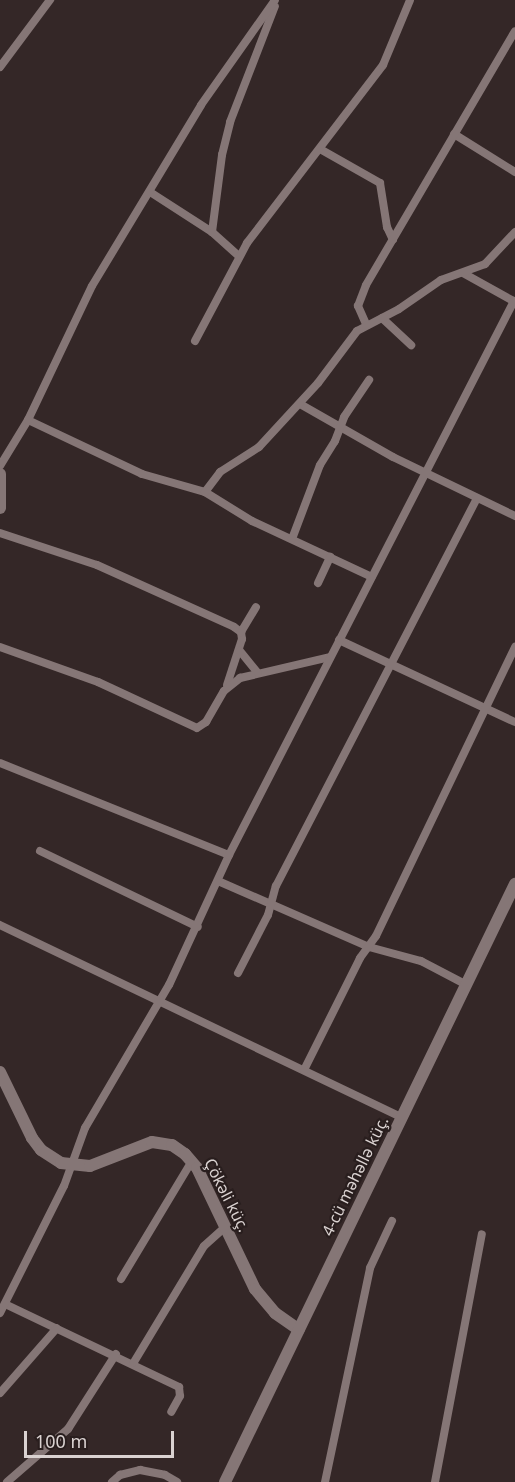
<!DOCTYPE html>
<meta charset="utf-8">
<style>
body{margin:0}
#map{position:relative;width:515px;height:1482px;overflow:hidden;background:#342727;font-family:"Noto Sans",sans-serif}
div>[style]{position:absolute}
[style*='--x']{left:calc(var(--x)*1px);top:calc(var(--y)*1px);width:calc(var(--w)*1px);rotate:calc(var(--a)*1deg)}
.street>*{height:8px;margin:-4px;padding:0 4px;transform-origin:4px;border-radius:4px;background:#857676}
.secondary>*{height:12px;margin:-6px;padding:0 6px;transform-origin:6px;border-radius:6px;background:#857676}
span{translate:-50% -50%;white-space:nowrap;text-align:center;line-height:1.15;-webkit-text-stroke:4.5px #291e1e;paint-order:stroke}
.street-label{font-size:16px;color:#dad2d1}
.scale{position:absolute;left:24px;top:1431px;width:150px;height:27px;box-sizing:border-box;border:3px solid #dad2d1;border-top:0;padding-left:8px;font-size:18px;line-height:21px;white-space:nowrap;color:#dad2d1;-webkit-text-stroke:4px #291e1e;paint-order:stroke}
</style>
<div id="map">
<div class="street">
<i style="--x:0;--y:67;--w:84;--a:-53.3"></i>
<i style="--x:454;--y:134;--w:72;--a:31.9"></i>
<i style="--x:320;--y:149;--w:69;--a:29.5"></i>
<i style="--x:380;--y:183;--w:45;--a:81"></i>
<i style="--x:387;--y:227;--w:14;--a:65"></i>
<i style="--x:150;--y:192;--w:74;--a:32.8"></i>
<i style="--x:212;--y:232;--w:36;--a:42"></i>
<i style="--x:212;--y:232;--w:78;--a:-82.6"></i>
<i style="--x:222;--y:155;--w:34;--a:-76"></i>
<i style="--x:230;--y:122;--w:124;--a:-68.8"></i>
<i style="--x:463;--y:273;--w:60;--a:29.1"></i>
<i style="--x:382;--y:318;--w:40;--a:43"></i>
<i style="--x:366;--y:324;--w:20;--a:-114"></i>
<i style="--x:358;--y:306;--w:22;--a:-69"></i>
<i style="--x:366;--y:285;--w:294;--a:-59.6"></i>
<i style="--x:195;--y:341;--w:111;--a:-62"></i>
<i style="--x:247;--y:243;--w:224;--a:-52.6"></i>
<i style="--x:383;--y:65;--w:70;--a:-67.4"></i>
<i style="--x:300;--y:404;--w:107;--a:29.7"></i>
<i style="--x:393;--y:457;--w:136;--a:25.8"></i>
<i style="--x:28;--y:420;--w:126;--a:25.3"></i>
<i style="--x:142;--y:474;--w:66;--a:15.9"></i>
<i style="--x:205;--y:492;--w:55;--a:31.7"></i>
<i style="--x:252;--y:521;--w:132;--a:25"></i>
<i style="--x:0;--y:466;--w:54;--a:-58.7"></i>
<i style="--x:28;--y:420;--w:148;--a:-64.5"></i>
<i style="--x:92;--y:286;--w:211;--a:-58.9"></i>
<i style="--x:201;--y:105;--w:128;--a:-54.8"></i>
<i style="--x:205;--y:492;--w:25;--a:-53"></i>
<i style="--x:220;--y:472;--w:46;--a:-32.7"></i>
<i style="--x:259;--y:447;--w:87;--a:-47.3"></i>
<i style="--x:318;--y:383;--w:65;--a:-53.1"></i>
<i style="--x:357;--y:331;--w:47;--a:-27.6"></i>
<i style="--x:399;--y:309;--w:51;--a:-34.6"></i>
<i style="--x:441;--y:280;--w:47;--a:-20"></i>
<i style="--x:485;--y:264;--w:44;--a:-46.8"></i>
<i style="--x:0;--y:533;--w:102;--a:18.3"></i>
<i style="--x:97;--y:565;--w:150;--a:24.3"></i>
<i style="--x:234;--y:627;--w:9;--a:36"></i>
<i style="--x:241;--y:632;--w:7;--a:82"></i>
<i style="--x:242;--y:639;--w:48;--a:108.1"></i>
<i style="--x:292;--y:539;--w:79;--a:-69.3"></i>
<i style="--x:320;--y:465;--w:28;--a:-58"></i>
<i style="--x:335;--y:441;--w:26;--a:-69"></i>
<i style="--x:344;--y:417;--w:45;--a:-56"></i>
<i style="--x:318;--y:583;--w:29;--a:-65"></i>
<i style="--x:241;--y:632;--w:29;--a:-59"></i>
<i style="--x:339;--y:640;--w:194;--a:25"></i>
<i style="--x:0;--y:647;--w:104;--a:19.7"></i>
<i style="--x:98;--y:682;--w:109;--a:24.9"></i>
<i style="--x:197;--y:728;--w:11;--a:-34"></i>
<i style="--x:206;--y:722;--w:36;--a:-60"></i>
<i style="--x:224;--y:691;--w:21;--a:-39"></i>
<i style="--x:240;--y:678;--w:92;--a:-13.1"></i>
<i style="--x:240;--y:651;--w:28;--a:51"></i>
<i style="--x:0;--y:763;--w:247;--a:21.9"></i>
<i style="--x:40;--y:851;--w:175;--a:25.7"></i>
<i style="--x:218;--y:881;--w:165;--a:23.6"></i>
<i style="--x:369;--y:947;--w:54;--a:15.1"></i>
<i style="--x:421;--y:961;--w:52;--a:27.6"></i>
<i style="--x:0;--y:925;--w:446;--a:25.6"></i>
<i style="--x:238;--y:973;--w:65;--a:-62.7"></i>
<i style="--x:268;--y:915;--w:30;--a:-75"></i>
<i style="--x:276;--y:886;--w:437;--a:-62.6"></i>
<i style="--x:304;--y:1070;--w:125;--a:-63.4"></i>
<i style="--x:360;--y:958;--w:27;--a:-54"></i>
<i style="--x:376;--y:936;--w:321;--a:-64.3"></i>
<i style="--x:121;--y:1279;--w:138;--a:-59"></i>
<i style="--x:5;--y:1304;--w:193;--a:25.5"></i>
<i style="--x:179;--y:1387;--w:9;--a:84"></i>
<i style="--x:180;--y:1396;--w:18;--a:119"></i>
<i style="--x:0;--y:1313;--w:142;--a:-63.3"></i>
<i style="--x:64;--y:1186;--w:62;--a:-70.1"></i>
<i style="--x:85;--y:1128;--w:166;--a:-59.6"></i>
<i style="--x:169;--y:985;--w:143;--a:-65.2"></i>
<i style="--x:229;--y:855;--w:623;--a:-62.78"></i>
<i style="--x:134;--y:1362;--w:135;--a:-58.9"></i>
<i style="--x:204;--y:1246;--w:30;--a:-42"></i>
<i style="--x:0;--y:1393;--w:86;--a:-48.8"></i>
<i style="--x:7;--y:1482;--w:81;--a:-41"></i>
<i style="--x:68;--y:1429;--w:89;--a:-57.4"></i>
<i style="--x:112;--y:1482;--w:11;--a:-41"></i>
<i style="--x:120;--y:1475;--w:21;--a:-14"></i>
<i style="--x:140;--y:1470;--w:25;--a:11"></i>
<i style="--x:165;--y:1475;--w:14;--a:30"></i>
<i style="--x:325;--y:1482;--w:219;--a:-78.1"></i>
<i style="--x:370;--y:1268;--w:52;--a:-64.9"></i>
<i style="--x:435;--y:1482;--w:252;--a:-79.3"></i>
</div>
<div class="secondary">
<i style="--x:0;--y:474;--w:34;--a:90"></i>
<i style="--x:0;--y:1072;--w:73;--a:64.1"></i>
<i style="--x:32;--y:1138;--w:15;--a:53"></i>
<i style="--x:41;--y:1150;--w:24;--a:33"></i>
<i style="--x:61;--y:1163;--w:29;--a:6"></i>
<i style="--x:90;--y:1166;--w:66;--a:-21.2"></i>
<i style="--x:152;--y:1142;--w:20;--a:9"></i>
<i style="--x:172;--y:1145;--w:16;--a:35"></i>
<i style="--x:185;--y:1154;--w:18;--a:49"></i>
<i style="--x:197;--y:1168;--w:134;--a:64.4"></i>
<i style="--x:255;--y:1289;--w:31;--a:50"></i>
<i style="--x:275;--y:1313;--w:29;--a:35"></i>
<i style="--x:225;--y:1482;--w:665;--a:-64.13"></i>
</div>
<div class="street-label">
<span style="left:355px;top:1176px;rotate:-64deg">4-cü məhəllə küç.</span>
<span style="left:227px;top:1195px;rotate:63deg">Çökəli küç.</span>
</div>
<div class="scale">100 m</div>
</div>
